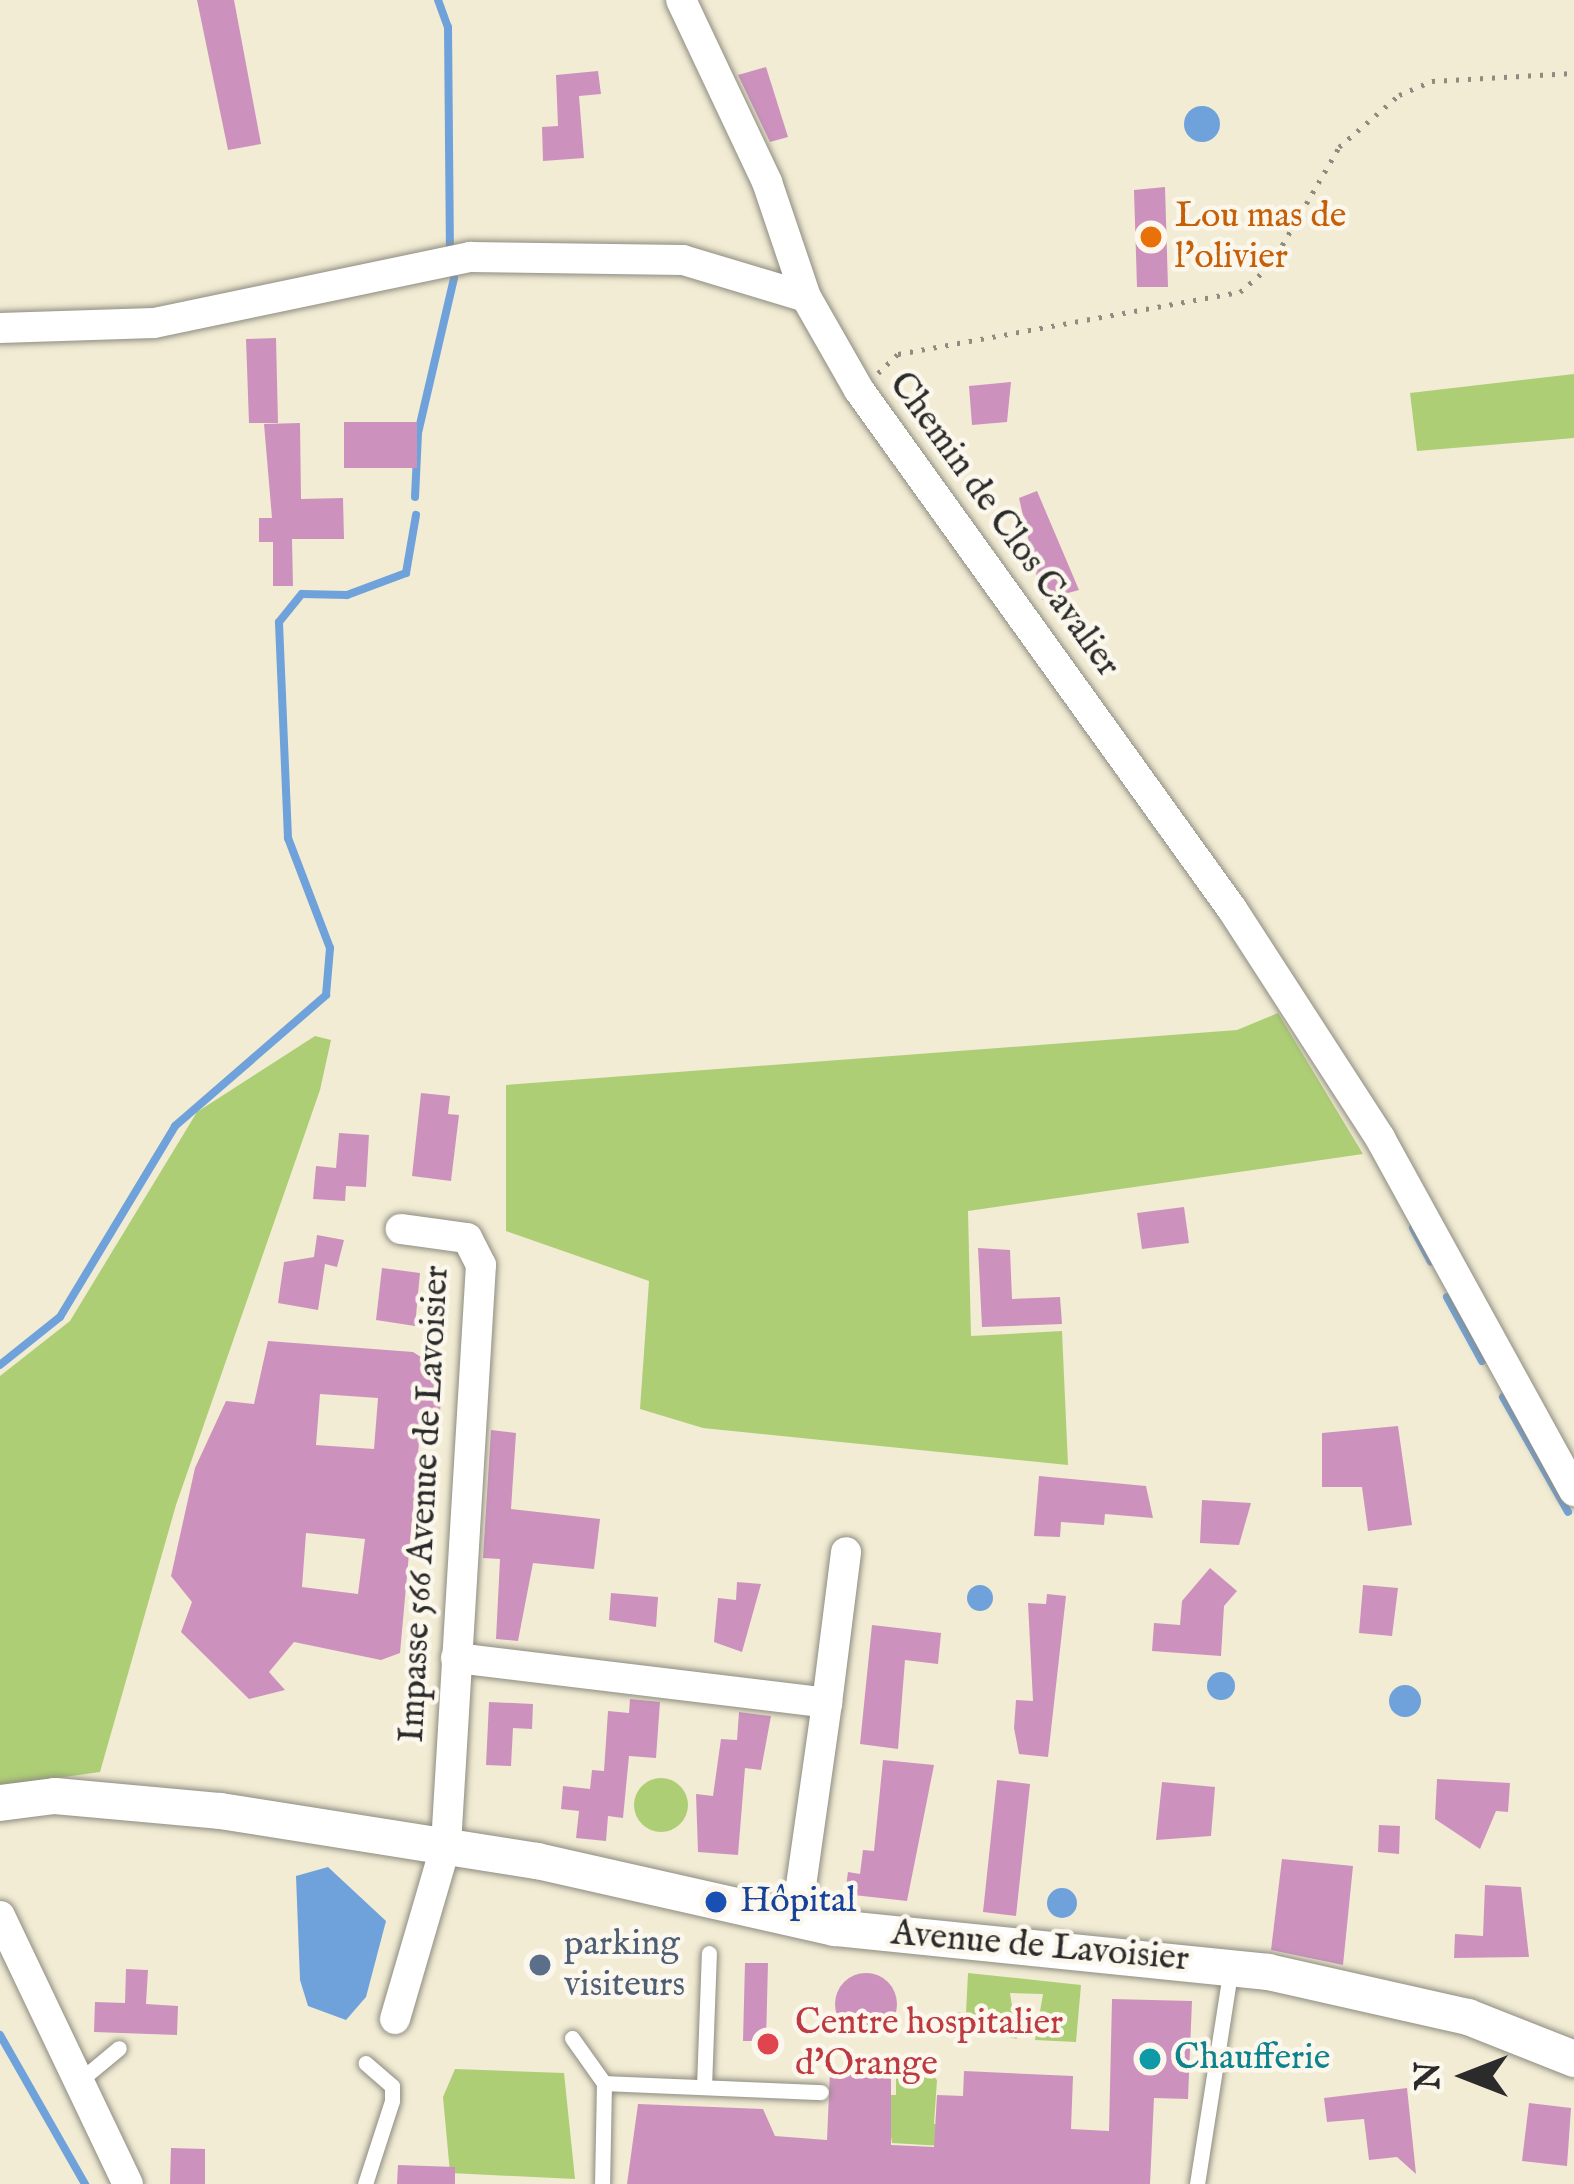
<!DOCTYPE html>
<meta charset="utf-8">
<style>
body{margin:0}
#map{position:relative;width:1574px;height:2184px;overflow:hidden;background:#f2ecd4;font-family:"IM FELL English",serif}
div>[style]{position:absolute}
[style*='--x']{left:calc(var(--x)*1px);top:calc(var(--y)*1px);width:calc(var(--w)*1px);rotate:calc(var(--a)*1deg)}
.green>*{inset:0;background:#aece76}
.round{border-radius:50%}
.water>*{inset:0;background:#6fa2db}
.stream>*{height:8px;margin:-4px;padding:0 4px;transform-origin:4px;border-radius:4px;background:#6fa2db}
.building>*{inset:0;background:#cc92bd}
.path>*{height:4.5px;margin-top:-2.25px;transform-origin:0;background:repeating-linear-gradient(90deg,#8e8c80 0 3px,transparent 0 12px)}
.roads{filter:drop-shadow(0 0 3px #8e8c80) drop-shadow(0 0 3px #8e8c80)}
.service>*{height:15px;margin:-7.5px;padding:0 7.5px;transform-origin:7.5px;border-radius:7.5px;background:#fff}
.minor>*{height:30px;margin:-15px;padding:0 15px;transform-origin:15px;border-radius:15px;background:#fff}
.tertiary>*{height:36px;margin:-18px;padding:0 18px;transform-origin:18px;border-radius:18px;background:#fff}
.dots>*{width:33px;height:33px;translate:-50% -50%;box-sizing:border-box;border:6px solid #fbf7ec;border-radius:50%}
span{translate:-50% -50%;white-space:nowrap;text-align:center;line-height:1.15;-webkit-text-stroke:9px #fbf7ec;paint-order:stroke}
.food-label{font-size:36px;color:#c56008}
.left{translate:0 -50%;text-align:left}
.street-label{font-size:36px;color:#2b2b2b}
.transit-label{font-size:36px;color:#164399}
.service-label{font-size:36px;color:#4e5e75}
.health-label{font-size:36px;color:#be3a42}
.culture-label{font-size:36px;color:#0d838f}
.north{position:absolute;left:1406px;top:2016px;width:120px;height:120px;-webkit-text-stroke:9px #fbf7ec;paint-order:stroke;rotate:270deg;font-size:33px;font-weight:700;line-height:48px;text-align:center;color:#2b2b2b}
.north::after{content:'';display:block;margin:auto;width:42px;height:54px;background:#2b2b2b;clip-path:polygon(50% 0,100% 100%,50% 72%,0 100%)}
</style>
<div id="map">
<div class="green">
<i style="clip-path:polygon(1574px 374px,1574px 438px,1417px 451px,1410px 393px)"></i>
<i style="clip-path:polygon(1278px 1013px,1363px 1154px,968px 1211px,971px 1336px,1062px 1331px,1068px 1465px,703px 1428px,640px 1409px,649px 1281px,506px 1231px,506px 1085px,1237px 1030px)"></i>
<i style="clip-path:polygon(315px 1036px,331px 1040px,320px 1090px,176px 1505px,100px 1772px,0 1786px,0 1376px,70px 1321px,197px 1112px)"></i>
<i class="round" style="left:634px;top:1778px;width:54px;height:54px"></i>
<i style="clip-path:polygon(968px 1973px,1081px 1985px,1076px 2042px,1035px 2040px,1043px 1994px,1010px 1993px,1017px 2039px,952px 2026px,952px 2012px,966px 2013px)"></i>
<i style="clip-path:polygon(862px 2056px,915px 2057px,937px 2080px,934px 2124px,960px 2125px,960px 2147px,892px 2143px,885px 2095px,896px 2095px,896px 2077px,864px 2074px)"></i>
<i style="clip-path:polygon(455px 2069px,564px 2073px,575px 2179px,450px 2173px,443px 2097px)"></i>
</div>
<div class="water">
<i class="round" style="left:1184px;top:106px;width:36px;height:36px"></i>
<i class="round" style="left:967px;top:1585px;width:26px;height:26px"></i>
<i class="round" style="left:1207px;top:1672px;width:28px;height:28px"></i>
<i class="round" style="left:1389px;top:1685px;width:32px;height:32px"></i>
<i style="clip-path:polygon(328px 1867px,386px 1921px,366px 1997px,346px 2020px,308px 2006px,300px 1980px,296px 1876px)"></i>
<i class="round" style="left:1047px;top:1888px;width:30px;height:30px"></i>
</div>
<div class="stream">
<i style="--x:438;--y:0;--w:29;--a:70"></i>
<i style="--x:448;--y:27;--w:224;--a:89.5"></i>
<i style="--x:415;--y:497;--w:64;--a:-87.3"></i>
<i style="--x:418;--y:433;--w:159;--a:-76.9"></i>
<i style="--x:1413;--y:1228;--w:38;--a:62"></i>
<i style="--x:1447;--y:1297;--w:73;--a:61.3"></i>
<i style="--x:0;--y:1365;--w:77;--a:-38.7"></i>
<i style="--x:60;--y:1317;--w:223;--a:-58.9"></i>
<i style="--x:175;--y:1126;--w:200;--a:-40.9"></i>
<i style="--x:326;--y:995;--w:47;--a:-85.1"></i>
<i style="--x:330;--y:948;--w:118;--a:-110.9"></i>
<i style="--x:288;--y:838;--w:216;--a:-92.4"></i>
<i style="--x:279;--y:622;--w:36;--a:-51"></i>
<i style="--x:302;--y:594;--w:45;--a:1.3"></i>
<i style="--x:347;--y:595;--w:63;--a:-20.4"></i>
<i style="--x:406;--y:573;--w:59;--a:-80.2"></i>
<i style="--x:1503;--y:1397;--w:132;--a:60.5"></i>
<i style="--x:0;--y:2035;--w:172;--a:60.3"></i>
</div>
<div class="building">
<i style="clip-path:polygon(197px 0,234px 0,261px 144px,228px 150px)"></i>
<i style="clip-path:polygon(766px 67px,788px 137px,770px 142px,738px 75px)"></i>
<i style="clip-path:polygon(598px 71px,601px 94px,579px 96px,584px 158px,543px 161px,542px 127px,558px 126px,556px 75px)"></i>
<i style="clip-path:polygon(1165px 187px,1168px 287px,1137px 287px,1134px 190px)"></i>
<i style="clip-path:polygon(276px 338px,278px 423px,249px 423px,246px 339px)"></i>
<i style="clip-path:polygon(1011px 382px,1007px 422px,972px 425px,969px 386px)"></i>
<i style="clip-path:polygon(344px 422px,417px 422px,417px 468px,344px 468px)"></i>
<i style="clip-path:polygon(300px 423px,301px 499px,343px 498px,344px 539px,292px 539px,293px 586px,273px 586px,273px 542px,259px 542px,259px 518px,272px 518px,264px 424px)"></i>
<i style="clip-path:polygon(1037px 491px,1079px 590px,1042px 600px,1019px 498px)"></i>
<i style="clip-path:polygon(421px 1093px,450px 1096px,448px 1114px,459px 1115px,451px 1181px,412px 1176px)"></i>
<i style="clip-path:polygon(339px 1133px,369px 1135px,366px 1187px,346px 1186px,345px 1201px,313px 1199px,316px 1166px,336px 1168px)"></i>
<i style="clip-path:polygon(1184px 1207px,1189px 1243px,1142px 1249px,1137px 1213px)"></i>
<i style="clip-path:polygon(317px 1235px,344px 1240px,337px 1267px,325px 1264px,318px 1310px,278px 1303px,284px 1262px,314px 1257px)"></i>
<i style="clip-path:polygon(978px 1248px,1010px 1250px,1012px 1299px,1060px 1297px,1062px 1324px,982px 1327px)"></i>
<i style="clip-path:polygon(382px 1268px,420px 1273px,415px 1326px,376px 1320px)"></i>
<i style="clip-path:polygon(evenodd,268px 1341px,413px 1352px,443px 1371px,440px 1413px,420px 1432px,400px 1653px,381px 1660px,294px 1642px,269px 1672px,285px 1690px,249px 1699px,181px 1632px,192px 1602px,171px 1576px,195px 1468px,226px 1401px,254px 1404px,268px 1341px,320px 1394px,378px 1398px,374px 1449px,316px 1445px,320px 1394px,268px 1341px,306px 1533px,365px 1539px,358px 1594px,302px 1587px,306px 1533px)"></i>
<i style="clip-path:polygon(1398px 1426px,1412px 1525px,1368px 1531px,1362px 1487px,1322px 1487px,1322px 1433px)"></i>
<i style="clip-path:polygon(491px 1430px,516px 1433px,511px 1509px,600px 1519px,594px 1569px,533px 1563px,518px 1641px,496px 1639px,500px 1559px,483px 1558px)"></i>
<i style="clip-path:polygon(1039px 1476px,1146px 1486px,1153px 1518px,1105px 1514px,1104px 1525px,1061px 1522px,1060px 1537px,1034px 1536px)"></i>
<i style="clip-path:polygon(1202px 1500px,1251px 1503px,1239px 1545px,1200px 1543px)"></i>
<i style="clip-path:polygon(1210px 1568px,1237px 1591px,1224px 1606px,1221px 1656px,1152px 1651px,1154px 1623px,1180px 1625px,1182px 1601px)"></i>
<i style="clip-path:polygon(737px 1582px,761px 1584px,742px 1652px,714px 1642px,718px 1598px,736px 1600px)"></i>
<i style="clip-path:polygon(1363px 1585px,1398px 1588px,1392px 1636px,1359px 1633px)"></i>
<i style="clip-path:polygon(611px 1593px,658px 1597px,656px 1627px,609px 1620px)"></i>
<i style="clip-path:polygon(1047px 1594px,1066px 1596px,1048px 1757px,1019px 1754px,1014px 1728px,1016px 1700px,1033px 1701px,1028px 1603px,1046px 1604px)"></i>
<i style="clip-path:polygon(872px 1625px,941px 1633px,938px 1664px,905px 1660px,898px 1749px,860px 1744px)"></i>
<i style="clip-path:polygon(630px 1699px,660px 1702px,656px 1758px,629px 1756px,623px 1818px,608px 1816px,606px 1841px,576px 1838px,579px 1811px,561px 1809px,563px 1786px,590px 1789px,592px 1770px,604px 1771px,608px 1711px,629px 1713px)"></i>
<i style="clip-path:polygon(489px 1702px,533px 1704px,532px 1729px,513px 1728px,511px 1766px,486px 1765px)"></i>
<i style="clip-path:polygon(739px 1712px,771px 1716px,761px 1770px,745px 1768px,738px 1855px,698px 1852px,696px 1794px,713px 1796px,721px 1739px,737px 1740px)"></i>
<i style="clip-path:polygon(883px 1760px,934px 1765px,907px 1901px,845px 1894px,848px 1872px,860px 1874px,863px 1850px,874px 1851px)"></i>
<i style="clip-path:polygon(1437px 1779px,1510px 1783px,1508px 1812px,1496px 1811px,1480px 1849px,1435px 1819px)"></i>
<i style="clip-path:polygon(997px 1780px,1030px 1784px,1016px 1916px,983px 1912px)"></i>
<i style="clip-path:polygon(1162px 1782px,1215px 1787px,1211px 1836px,1156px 1840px)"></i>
<i style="clip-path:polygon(1379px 1825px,1400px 1826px,1399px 1854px,1378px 1852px)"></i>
<i style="clip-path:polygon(1282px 1859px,1353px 1866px,1343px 1965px,1271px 1950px)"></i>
<i style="clip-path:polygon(1485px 1885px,1521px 1887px,1529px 1957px,1454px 1958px,1455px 1934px,1483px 1936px)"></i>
<i style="clip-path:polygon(745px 1963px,768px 1963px,766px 2041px,743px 2041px)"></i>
<i style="clip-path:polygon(126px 1969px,148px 1970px,146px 2004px,178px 2006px,177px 2035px,94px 2032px,95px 2002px,125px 2003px)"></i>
<i class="round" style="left:835px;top:1973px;width:62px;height:62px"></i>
<i style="clip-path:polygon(1112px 1999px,1192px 2001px,1188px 2099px,1154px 2098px,1150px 2184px,627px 2184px,638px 2104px,763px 2109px,775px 2136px,827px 2140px,830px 2071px,891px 2076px,891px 2145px,934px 2147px,937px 2095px,963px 2096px,964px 2071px,1073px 2076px,1071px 2129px,1109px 2131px)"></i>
<i style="clip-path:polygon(1407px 2088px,1416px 2174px,1397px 2157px,1369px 2160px,1364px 2119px,1327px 2122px,1324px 2098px)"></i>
<i style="clip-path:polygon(1529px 2103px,1571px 2108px,1567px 2166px,1522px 2161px)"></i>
<i style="clip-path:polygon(171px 2148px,205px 2149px,205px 2184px,170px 2184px)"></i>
<i style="clip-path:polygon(398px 2165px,455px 2167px,455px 2184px,397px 2184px)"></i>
</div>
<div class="path">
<i style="--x:878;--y:373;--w:28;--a:-44"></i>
<i style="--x:898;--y:354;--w:348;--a:-10.3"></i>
<i style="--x:1240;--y:292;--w:40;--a:-41"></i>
<i style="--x:1270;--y:266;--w:138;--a:-59.9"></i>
<i style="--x:1339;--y:147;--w:79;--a:-40.9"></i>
<i style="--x:1399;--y:95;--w:36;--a:-23"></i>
<i style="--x:1432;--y:81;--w:142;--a:-3.2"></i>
</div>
<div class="roads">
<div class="service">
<i style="--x:572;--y:2038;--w:55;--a:54.6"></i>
<i style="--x:604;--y:2083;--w:101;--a:91.1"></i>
<i style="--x:78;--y:2082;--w:53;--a:-39.7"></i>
<i style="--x:604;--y:2083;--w:217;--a:2.4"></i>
<i style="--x:704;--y:2087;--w:134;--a:-87.9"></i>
<i style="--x:365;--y:2184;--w:87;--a:-72"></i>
<i style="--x:392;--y:2101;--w:15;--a:-90"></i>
<i style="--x:392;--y:2086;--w:35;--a:-139"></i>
<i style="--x:1197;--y:2184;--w:219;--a:-81.1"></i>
</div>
<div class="minor">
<i style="--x:681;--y:0;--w:201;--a:64.7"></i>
<i style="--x:767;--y:182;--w:121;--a:71.3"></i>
<i style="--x:806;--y:297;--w:107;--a:60.3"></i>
<i style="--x:859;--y:390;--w:639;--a:54.3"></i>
<i style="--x:1232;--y:909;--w:273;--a:57.1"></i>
<i style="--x:1380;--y:1138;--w:403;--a:61.2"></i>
<i style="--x:0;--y:328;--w:154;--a:-1.9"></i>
<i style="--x:154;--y:323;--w:323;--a:-11.8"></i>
<i style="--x:470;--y:257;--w:213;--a:0.8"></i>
<i style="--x:683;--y:260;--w:128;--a:16.7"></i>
<i style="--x:456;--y:1658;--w:374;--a:6.9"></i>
<i style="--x:827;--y:1703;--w:219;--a:98.1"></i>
<i style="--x:827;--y:1703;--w:152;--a:-82.8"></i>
<i style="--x:0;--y:1916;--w:297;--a:64.5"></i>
<i style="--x:395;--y:2019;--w:181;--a:-73.7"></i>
<i style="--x:446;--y:1845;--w:581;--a:-86.55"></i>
<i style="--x:481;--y:1265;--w:30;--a:-117"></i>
<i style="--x:467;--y:1238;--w:67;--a:-172.2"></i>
</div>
<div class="tertiary">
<i style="--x:0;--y:1803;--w:55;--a:-7.3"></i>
<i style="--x:55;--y:1796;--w:167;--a:5.2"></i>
<i style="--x:221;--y:1811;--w:320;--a:9"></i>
<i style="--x:537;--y:1861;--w:305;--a:12.7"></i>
<i style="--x:835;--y:1928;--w:435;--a:5.8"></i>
<i style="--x:1268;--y:1972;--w:205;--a:12.7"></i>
<i style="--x:1468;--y:2017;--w:114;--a:21.6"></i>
</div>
</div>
<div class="dots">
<i style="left:1151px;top:237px;background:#e8710a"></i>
<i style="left:716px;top:1902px;background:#1a4fb4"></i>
<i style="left:540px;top:1965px;background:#5c6f8a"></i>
<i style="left:768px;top:2044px;background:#e0444e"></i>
<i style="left:1150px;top:2059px;background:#0f9aa8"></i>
</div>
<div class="food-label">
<span class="left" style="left:1175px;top:237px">Lou mas de<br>l'olivier</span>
</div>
<div class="street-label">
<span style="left:1004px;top:525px;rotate:54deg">Chemin de Clos Cavalier</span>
<span style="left:425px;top:1504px;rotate:-87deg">Impasse 566 Avenue de Lavoisier</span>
<span style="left:1040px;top:1947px;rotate:5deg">Avenue de Lavoisier</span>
</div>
<div class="transit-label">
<span class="left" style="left:740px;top:1902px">Hôpital</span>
</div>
<div class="service-label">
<span class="left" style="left:564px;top:1965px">parking<br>visiteurs</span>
</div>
<div class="health-label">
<span class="left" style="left:795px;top:2044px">Centre hospitalier<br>d'Orange</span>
</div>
<div class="culture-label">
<span class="left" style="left:1174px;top:2059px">Chaufferie</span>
</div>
<div class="north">N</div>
</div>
